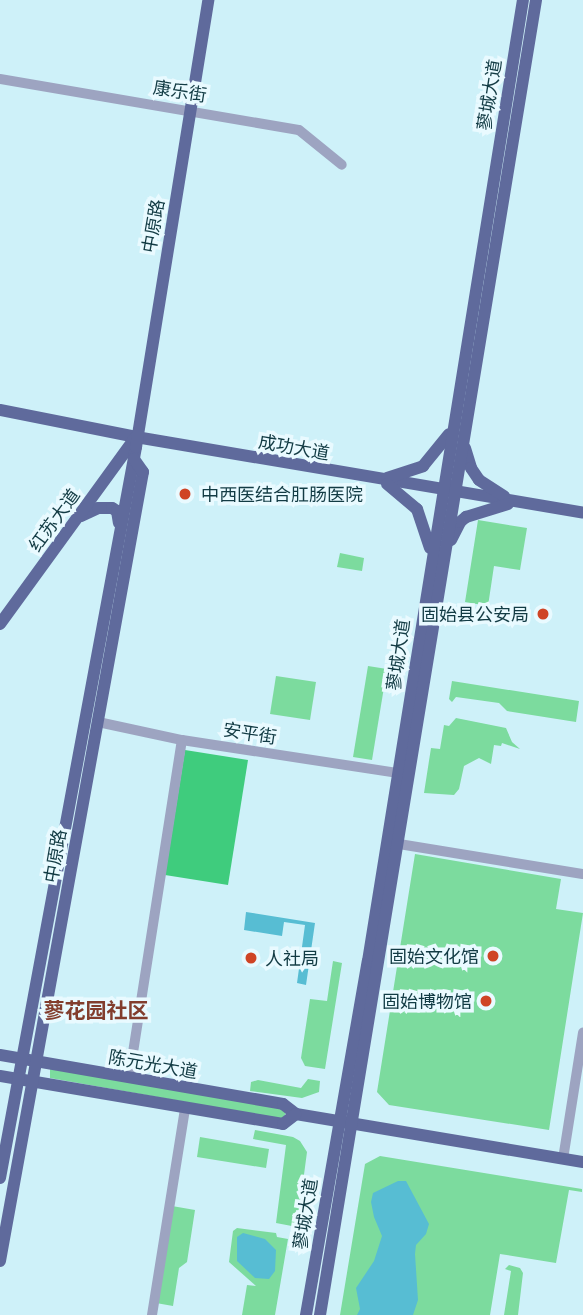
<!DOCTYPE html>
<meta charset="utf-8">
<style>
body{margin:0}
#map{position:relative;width:583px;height:1315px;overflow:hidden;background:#cef1f9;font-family:Commissioner,"Noto Sans SC",sans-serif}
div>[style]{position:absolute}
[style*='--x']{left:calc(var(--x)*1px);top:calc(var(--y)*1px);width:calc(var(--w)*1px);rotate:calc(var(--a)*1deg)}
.green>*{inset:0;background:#7cdb9e}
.forest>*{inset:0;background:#3fcc7d}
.water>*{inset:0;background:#57bdd3}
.minor>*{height:10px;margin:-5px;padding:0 5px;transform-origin:5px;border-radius:5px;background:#9da4c1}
.major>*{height:12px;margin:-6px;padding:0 6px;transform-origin:6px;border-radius:6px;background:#5f6a9c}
.dots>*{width:19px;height:19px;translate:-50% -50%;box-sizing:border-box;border:4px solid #e9faff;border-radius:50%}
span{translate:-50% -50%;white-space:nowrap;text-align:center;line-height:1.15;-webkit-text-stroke:7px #e9faff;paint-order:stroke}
.street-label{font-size:18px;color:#123b44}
.poi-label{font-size:18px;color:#123b44}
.left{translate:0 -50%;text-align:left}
.right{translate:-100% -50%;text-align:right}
.quarter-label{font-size:21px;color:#823d2d;font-weight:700}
</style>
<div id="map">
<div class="green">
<i style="clip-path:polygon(478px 520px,527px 528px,520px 570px,494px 566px,488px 606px,465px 602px)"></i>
<i style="clip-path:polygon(340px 553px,364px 558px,362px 571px,337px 567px)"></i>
<i style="clip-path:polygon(368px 666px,387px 669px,372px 760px,353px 757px)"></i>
<i style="clip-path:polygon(276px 676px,316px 682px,310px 720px,270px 714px)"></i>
<i style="clip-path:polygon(452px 681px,579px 701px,576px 722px,507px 711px,499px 703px,456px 697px,452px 702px,449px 699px)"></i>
<i style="clip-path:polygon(456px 718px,506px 728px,512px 742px,520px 749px,502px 743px,501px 746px,494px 745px,491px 764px,479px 758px,464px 766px,459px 789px,454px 795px,424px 793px,431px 748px,440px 749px,444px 725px,449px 726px)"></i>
<i style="clip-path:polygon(415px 854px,561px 879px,556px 909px,583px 913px,549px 1130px,389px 1105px,377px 1092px)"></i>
<i style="clip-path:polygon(333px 961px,342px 963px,325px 1069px,305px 1066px,301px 1058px,310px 999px,327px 1001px)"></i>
<i style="clip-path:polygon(50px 1069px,281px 1107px,286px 1113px,282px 1119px,50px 1078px)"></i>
<i style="clip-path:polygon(308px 1079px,320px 1081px,319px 1092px,302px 1098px,250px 1091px,251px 1082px,258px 1080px,301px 1088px)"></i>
<i style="clip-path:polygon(255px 1130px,293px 1137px,300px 1141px,307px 1152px,297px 1227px,276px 1223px,286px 1145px,253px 1139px)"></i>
<i style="clip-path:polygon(200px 1137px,269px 1149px,266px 1168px,197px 1157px)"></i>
<i style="clip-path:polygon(380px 1156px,582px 1189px,582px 1192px,569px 1190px,556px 1263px,500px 1254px,490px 1315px,340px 1315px,365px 1164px)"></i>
<i style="clip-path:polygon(172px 1206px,195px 1210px,187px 1262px,179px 1268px,173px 1306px,156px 1303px)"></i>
<i style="clip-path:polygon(237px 1228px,276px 1233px,277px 1237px,288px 1239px,275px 1315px,242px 1315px,247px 1285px,256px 1286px,229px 1262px,233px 1231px)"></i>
<i style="clip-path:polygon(509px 1265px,520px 1268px,523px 1273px,518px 1315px,504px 1315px,511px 1271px,505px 1269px)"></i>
</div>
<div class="forest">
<i style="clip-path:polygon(185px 750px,248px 760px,228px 885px,165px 875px)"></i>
</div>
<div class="water">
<i style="clip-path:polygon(246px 912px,315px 923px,306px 985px,297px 983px,305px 925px,284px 922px,282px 936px,244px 930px)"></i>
<i style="clip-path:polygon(398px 1181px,406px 1181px,429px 1224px,426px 1234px,416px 1245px,415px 1254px,418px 1300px,413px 1315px,357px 1315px,360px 1309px,356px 1288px,374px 1261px,382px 1236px,374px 1217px,371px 1202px,373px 1193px)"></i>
<i style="clip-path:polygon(243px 1233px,265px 1239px,276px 1250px,275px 1271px,269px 1279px,255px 1278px,237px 1261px,237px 1237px)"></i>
</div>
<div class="minor">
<i style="--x:0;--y:79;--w:303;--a:9.7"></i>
<i style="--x:299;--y:130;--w:55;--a:39.1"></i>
<i style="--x:98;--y:722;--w:86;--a:12.1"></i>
<i style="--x:182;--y:740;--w:219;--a:8.7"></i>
<i style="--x:399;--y:844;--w:186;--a:9.3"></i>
<i style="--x:129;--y:1078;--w:342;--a:-81.1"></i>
<i style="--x:563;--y:1159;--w:128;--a:-81"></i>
<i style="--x:152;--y:1315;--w:210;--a:-80.9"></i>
</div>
<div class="major">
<i style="--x:0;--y:410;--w:139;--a:11.2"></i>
<i style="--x:136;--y:437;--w:453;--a:9.6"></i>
<i style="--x:465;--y:448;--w:21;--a:73"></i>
<i style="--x:471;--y:468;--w:14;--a:56"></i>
<i style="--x:479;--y:480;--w:30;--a:33"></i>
<i style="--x:387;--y:478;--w:38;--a:-18"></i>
<i style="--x:423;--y:466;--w:41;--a:-50.9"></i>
<i style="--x:387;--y:484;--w:39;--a:40"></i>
<i style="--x:417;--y:509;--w:41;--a:71.6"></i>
<i style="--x:81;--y:516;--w:19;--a:-25"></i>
<i style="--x:98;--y:508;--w:14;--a:0"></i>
<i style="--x:112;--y:508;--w:6;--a:31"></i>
<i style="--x:117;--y:511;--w:12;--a:81"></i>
<i style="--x:451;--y:540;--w:20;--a:-63"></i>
<i style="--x:460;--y:522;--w:8;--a:-40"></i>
<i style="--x:466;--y:517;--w:44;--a:-17.2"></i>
<i style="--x:0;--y:624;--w:231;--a:-54"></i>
<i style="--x:0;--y:1055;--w:287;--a:9.8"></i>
<i style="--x:283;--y:1104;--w:16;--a:38"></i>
<i style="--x:296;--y:1114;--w:291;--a:9.5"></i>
<i style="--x:0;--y:1076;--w:287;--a:9.6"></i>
<i style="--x:283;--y:1124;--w:16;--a:-38"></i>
<i style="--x:0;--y:1178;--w:744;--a:-79.46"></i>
<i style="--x:136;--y:447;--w:453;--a:-80.8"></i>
<i style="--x:0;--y:1261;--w:802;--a:-79.73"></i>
<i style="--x:143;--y:472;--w:16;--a:-125"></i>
<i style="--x:306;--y:1315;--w:359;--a:-80.1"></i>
<i style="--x:368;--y:961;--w:973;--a:-80.84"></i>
<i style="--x:320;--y:1315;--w:1333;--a:-80.67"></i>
</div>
<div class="dots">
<i style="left:185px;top:494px;background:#cf4425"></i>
<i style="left:543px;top:614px;background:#cf4425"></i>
<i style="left:493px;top:956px;background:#cf4425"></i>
<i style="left:251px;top:958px;background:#cf4425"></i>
<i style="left:486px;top:1001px;background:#cf4425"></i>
</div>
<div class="street-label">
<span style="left:180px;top:91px;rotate:9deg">康乐街</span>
<span style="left:489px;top:95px;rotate:-81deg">蓼城大道</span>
<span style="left:153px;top:226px;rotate:-80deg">中原路</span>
<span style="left:294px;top:447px;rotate:10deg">成功大道</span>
<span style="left:54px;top:520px;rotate:-54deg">红苏大道</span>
<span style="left:398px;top:655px;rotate:-82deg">蓼城大道</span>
<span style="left:250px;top:733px;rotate:9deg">安平街</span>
<span style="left:55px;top:856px;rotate:-80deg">中原路</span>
<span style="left:153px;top:1064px;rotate:10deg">陈元光大道</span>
<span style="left:305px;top:1214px;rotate:-81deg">蓼城大道</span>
</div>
<div class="poi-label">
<span class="left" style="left:201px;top:494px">中西医结合肛肠医院</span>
<span class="right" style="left:529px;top:614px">固始县公安局</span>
<span class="right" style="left:479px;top:956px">固始文化馆</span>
<span class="left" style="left:265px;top:958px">人社局</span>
<span class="right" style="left:472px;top:1001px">固始博物馆</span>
</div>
<div class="quarter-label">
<span style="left:96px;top:1010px">蓼花园社区</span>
</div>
</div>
